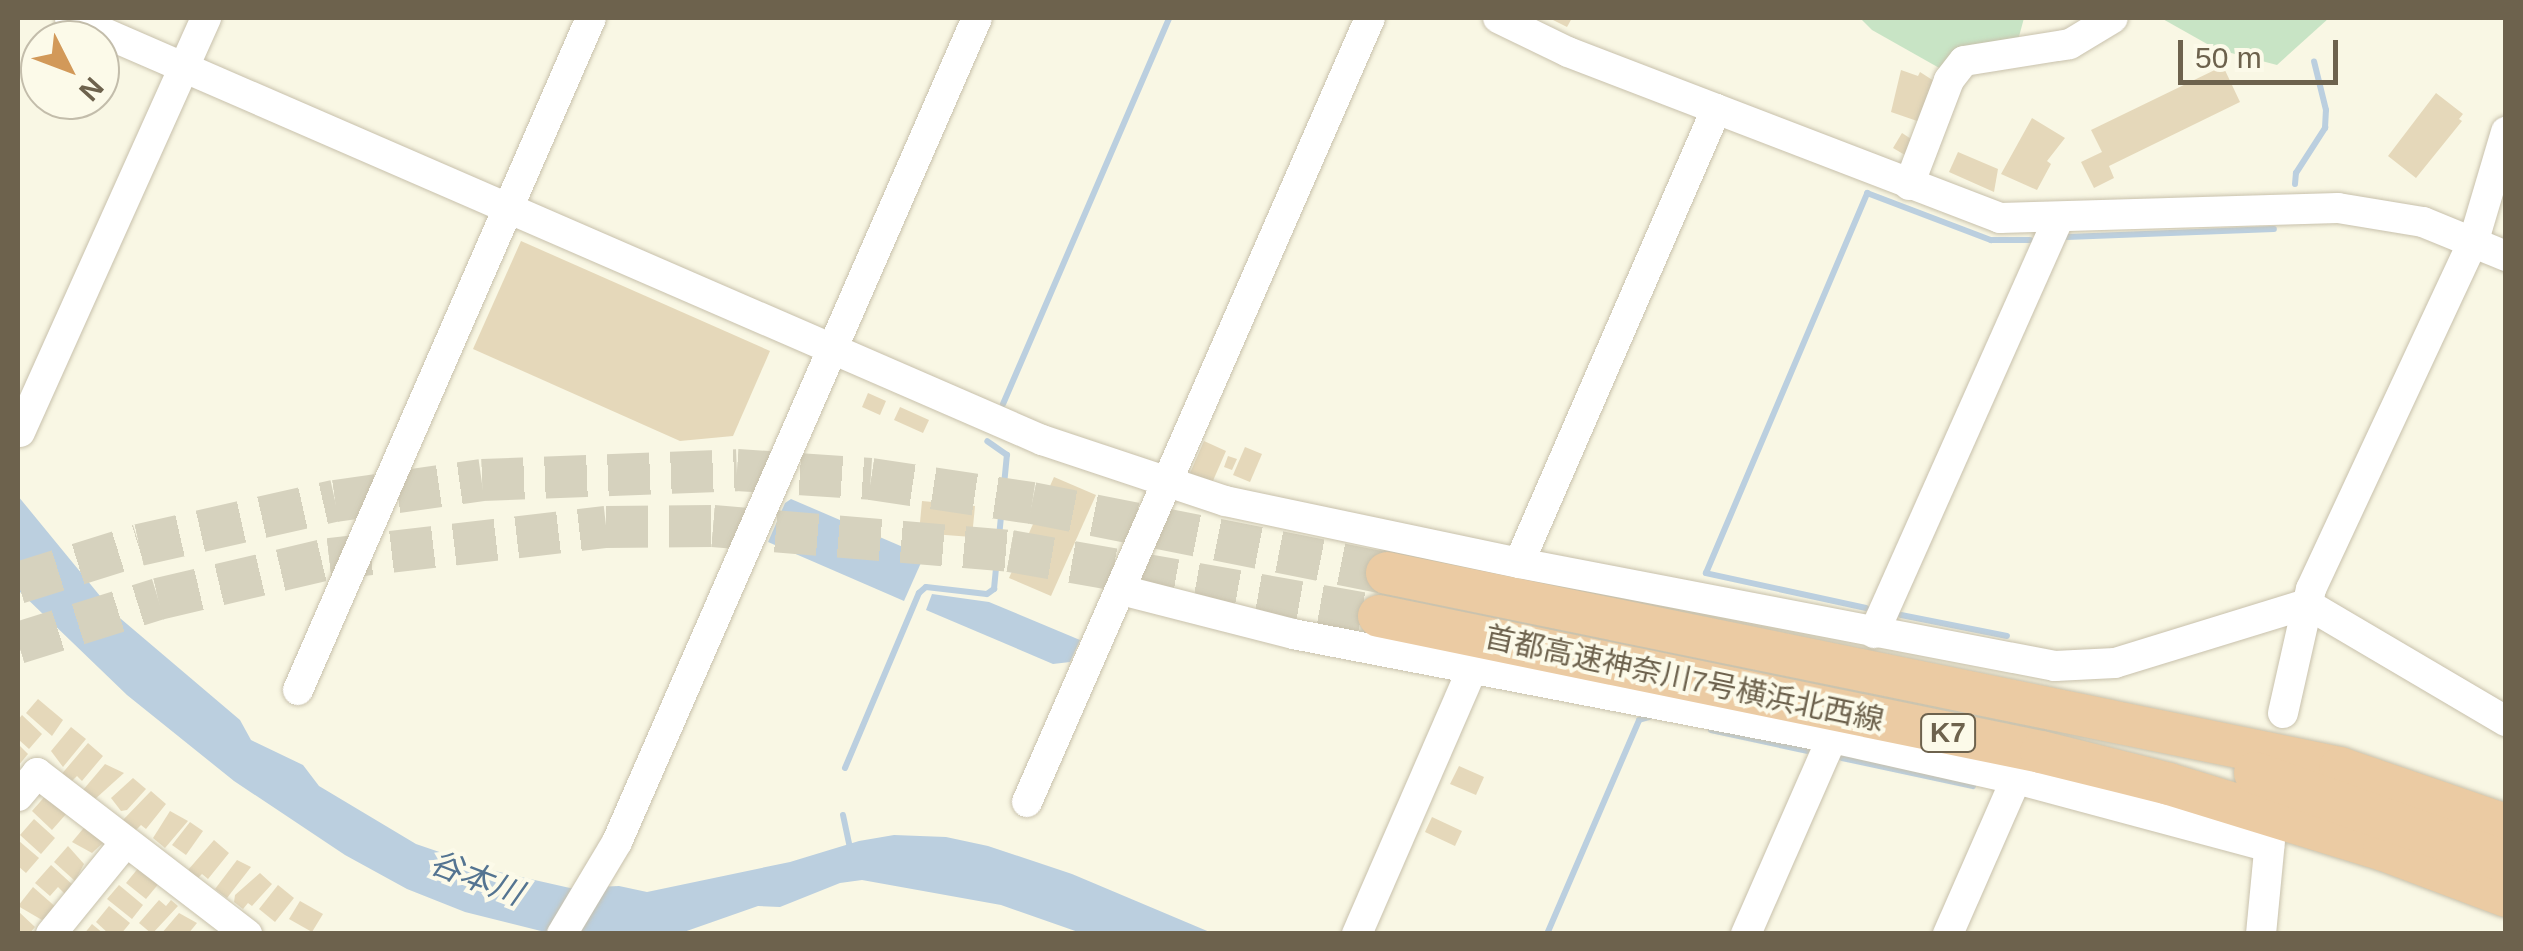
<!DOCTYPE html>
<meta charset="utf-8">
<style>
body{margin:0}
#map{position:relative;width:2523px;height:951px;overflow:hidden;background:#f9f7e4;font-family:Arial,"Noto Sans JP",sans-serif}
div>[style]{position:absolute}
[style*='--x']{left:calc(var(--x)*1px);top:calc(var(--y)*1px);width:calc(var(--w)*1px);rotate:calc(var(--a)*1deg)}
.green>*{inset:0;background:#c8e4c5}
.water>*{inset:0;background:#bbcfdf}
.stream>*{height:6px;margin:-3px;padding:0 3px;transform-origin:3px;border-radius:3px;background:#bbcfdf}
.building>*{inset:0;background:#e5d8ba}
.highway-tunnel>*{height:42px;margin-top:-21px;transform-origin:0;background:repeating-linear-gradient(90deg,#d6d2be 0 42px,transparent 0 63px)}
.roads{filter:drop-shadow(0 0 2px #c8c1ac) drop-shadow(0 0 2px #c8c1ac)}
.minor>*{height:30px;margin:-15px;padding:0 15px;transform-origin:15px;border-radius:15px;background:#fff}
.highway>*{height:42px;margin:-21px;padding:0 21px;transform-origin:21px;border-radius:21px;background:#ebcba3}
span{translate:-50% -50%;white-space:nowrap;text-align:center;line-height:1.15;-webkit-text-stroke:8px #fcfae9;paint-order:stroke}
.shield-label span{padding:2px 8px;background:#fcfae9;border:2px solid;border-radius:8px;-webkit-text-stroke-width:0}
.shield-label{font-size:28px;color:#6d624d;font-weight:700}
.street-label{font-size:30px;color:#6d624d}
.water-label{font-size:32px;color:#547491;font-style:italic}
.frame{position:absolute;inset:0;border:20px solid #6d624d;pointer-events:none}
.north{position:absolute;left:20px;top:20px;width:100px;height:100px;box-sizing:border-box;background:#fcfae9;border:2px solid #c3bdab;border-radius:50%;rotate:132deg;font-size:28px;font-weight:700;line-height:40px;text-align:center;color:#6d624d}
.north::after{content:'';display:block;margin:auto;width:35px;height:45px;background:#d29959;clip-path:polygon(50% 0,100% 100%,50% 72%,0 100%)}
.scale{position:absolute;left:2178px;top:40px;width:160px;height:45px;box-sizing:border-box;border:5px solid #6d624d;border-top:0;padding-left:12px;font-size:30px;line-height:35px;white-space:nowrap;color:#6d624d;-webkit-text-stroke:8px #fcfae9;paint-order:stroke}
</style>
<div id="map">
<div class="green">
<i style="clip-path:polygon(1860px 18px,2024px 18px,2013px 59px,1957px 78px,1872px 30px)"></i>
<i style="clip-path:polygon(2161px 18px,2329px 18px,2277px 65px,2216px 49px)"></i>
</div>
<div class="water">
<i style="clip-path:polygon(18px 496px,114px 613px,240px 720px,251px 740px,303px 765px,319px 786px,416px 844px,495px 871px,570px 888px,619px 886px,647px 892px,790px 862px,859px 841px,894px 835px,946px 837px,988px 846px,1072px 874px,1212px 933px,1081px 933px,1001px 905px,862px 880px,840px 883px,780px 907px,758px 906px,681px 933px,549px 933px,465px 912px,407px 889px,345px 855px,234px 781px,127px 695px,18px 590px)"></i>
<i style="clip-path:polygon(791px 499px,924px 556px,904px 601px,768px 542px,785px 503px)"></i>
<i style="clip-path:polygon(932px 594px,989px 602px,1080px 640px,1070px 662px,1053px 664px,926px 610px)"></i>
</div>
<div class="stream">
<i style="--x:2295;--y:184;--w:11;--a:-85"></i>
<i style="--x:2296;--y:173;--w:54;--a:-57.2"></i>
<i style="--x:2325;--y:128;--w:18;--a:-87"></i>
<i style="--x:2326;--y:110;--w:50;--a:-103.8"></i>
<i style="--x:2067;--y:237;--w:207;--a:-2.2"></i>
<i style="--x:1003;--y:404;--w:420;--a:-66.7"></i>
<i style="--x:1866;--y:608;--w:164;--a:-167.7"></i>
<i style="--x:1706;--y:573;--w:413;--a:-67"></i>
<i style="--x:1867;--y:193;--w:133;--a:20.8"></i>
<i style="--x:1991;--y:240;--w:39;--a:0"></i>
<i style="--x:1901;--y:615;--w:108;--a:11.2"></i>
<i style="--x:1711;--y:730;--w:98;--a:12.3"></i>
<i style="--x:1842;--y:758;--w:134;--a:12.1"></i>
<i style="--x:845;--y:768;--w:190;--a:-67.1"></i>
<i style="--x:919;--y:593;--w:9;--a:-41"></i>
<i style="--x:926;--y:587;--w:61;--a:6.5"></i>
<i style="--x:987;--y:594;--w:9;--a:-36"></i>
<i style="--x:994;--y:589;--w:135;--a:-84.5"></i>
<i style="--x:1007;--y:455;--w:24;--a:-145"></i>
<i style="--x:843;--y:815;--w:34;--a:78"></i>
<i style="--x:1547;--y:934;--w:233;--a:-66.7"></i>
<i style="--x:1639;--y:720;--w:10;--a:-17"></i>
</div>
<div class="building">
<i style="clip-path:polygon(1549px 18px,1572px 18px,1567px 27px)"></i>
<i style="clip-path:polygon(2223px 66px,2240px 102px,2109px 166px,2114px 178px,2094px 188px,2081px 162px,2102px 152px,2091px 130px)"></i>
<i style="clip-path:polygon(1901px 70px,1918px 76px,1920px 72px,1934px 81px,1920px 122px,1891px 112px)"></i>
<i style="clip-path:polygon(2436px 93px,2463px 114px,2459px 119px,2462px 121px,2416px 178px,2388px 156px)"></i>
<i style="clip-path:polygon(2032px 118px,2065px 138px,2047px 161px,2051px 164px,2037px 190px,2001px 174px)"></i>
<i style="clip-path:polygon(1902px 133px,1919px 144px,1910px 158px,1893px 148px)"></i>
<i style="clip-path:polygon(1958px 152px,1998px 169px,1994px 192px,1949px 172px)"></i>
<i style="clip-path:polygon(521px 241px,770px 351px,733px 436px,680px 441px,473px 349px)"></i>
<i style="clip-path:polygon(868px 393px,886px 401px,880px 415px,862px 407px)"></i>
<i style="clip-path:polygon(900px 407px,929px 420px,923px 433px,894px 420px)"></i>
<i style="clip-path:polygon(1204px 441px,1226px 451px,1212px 483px,1190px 473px)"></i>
<i style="clip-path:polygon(1245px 447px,1262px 454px,1250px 482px,1233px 475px)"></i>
<i style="clip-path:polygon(1228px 456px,1237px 459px,1232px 470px,1224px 467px)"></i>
<i style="clip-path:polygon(1054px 477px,1096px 495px,1051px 596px,1009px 578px)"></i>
<i style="clip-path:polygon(922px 501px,975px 506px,972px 537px,919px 533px)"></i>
<i style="clip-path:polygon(38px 699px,63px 720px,52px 736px,26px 713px)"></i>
<i style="clip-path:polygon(22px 715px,42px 734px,29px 749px,18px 739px,18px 720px)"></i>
<i style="clip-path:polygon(71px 727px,86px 739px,63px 767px,51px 751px)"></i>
<i style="clip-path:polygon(88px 743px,103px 756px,82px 781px,77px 776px,69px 784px,60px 776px)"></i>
<i style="clip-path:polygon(18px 744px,28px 754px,18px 766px)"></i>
<i style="clip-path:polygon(105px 764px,124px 773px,94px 800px,83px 790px)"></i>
<i style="clip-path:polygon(1459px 766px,1484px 777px,1476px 795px,1450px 784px)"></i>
<i style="clip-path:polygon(133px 778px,146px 789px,127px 810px,121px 811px,111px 798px)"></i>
<i style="clip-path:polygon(151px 791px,166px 804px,146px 829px,141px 825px,133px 833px,120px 823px)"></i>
<i style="clip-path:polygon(47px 794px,67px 813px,52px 830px,32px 811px)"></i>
<i style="clip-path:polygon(170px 811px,188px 821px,165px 848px,153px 838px)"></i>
<i style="clip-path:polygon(1432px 817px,1462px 831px,1455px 846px,1425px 832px)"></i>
<i style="clip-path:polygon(34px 819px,55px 838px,41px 854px,20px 835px)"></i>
<i style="clip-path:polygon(190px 822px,203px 831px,186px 855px,172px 845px)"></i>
<i style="clip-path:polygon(87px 824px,106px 840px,92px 853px,72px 842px)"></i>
<i style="clip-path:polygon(214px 840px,229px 853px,208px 879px,202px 874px,198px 878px,188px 870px)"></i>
<i style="clip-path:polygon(19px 841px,39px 858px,26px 873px,18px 866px)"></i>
<i style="clip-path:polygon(68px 846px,84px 864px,75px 881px,54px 862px)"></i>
<i style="clip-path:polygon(237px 860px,251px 867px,227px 898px,215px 889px)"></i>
<i style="clip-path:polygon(51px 865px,74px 886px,66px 895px,58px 887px,50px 896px,35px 883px)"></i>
<i style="clip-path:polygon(140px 866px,160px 882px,146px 899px,126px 883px)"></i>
<i style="clip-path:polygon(260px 873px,272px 884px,252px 906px,248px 903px,243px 909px,234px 902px,235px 895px)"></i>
<i style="clip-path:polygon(119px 885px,143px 905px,132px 919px,107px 899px)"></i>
<i style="clip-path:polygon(278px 885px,294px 898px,275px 922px,259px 909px)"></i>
<i style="clip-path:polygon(33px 887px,58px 909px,42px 920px,18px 906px)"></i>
<i style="clip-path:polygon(159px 900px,166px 906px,171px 900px,178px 906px,152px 934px,139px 923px)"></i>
<i style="clip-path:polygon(300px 901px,323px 914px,312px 932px,289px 919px)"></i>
<i style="clip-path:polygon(109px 906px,130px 923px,121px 934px,109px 934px,96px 922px)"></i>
<i style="clip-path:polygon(18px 911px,35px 927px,29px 934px,18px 934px)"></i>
<i style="clip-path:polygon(179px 913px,197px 923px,188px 934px,161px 934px)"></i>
<i style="clip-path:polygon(92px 924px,104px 934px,84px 934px)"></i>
</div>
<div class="highway-tunnel">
<i style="--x:18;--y:583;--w:127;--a:-17.4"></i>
<i style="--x:139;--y:545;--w:201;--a:-12.7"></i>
<i style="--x:335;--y:501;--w:148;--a:-8.1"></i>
<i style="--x:482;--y:480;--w:255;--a:-2.2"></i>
<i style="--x:737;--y:470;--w:134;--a:3.8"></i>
<i style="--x:871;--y:479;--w:163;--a:8.5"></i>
<i style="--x:1032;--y:503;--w:362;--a:11.2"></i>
<i style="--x:18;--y:643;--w:147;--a:-17.4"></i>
<i style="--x:158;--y:599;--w:176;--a:-13.2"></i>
<i style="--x:329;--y:559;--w:279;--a:-6.6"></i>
<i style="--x:606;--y:527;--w:107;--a:-0.5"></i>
<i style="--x:713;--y:526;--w:298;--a:4.8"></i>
<i style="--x:1010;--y:551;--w:375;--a:10"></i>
</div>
<div class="roads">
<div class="minor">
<i style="--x:70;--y:18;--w:1060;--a:23.47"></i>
<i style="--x:1042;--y:440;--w:193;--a:18.4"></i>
<i style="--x:1225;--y:501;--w:300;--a:11.9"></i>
<i style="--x:1519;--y:563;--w:546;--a:10.88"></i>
<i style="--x:2055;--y:666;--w:60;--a:-2.9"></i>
<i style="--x:2115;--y:663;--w:201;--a:-17.1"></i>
<i style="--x:2307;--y:604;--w:231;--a:30.5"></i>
<i style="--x:1498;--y:18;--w:78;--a:25.9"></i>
<i style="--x:1568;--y:52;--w:463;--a:21"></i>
<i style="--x:2000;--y:218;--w:338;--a:-1.7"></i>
<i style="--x:2338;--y:208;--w:86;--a:9.4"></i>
<i style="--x:2423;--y:222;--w:90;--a:22.3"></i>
<i style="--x:1909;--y:185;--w:112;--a:-69.1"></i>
<i style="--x:1949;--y:80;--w:24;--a:-52"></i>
<i style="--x:1964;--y:61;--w:107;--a:-9.1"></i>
<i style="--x:2070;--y:44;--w:50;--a:-31.2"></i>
<i style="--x:20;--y:432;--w:454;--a:-65.8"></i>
<i style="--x:1519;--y:563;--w:495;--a:-66.5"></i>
<i style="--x:1121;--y:590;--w:178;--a:14.3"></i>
<i style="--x:1293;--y:634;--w:549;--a:10.92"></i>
<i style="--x:1832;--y:738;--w:189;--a:12.6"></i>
<i style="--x:2016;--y:779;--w:262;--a:15"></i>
<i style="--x:1874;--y:633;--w:453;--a:-66"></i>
<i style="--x:298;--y:690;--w:733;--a:-66.44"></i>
<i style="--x:2283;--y:713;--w:127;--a:-77.3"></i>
<i style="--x:2311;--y:589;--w:385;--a:-65"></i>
<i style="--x:2474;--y:240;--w:113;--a:-73.5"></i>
<i style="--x:18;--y:796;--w:30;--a:-50"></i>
<i style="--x:37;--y:773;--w:265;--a:37.5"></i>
<i style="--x:1027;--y:802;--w:856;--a:-66.37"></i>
<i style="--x:51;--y:934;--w:117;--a:-50.9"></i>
<i style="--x:562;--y:934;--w:107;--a:-59.1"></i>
<i style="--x:617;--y:842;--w:899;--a:-66.4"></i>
<i style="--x:1357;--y:934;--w:291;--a:-66.5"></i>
<i style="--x:1746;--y:934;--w:214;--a:-66.3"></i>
<i style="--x:1948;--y:934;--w:169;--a:-66.3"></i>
<i style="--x:2261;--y:934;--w:94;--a:-84.5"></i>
</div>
<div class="highway">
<i style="--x:1387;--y:573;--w:973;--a:11.56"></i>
<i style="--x:2340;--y:768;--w:176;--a:19"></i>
<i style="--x:1379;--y:616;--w:676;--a:11.61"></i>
<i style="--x:2041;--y:752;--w:132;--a:14"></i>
<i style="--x:2169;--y:784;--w:225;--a:17.1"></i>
<i style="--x:2384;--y:850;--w:130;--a:20.7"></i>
<i style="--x:2255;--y:773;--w:266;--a:19.5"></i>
</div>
</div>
<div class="shield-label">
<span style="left:1948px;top:733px">K7</span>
</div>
<div class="street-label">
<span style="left:1684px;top:679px;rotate:12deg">首都高速神奈川7号横浜北西線</span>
</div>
<div class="water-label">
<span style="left:476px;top:878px;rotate:21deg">谷本川</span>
</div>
<div class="frame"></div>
<div class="north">N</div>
<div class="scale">50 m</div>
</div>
